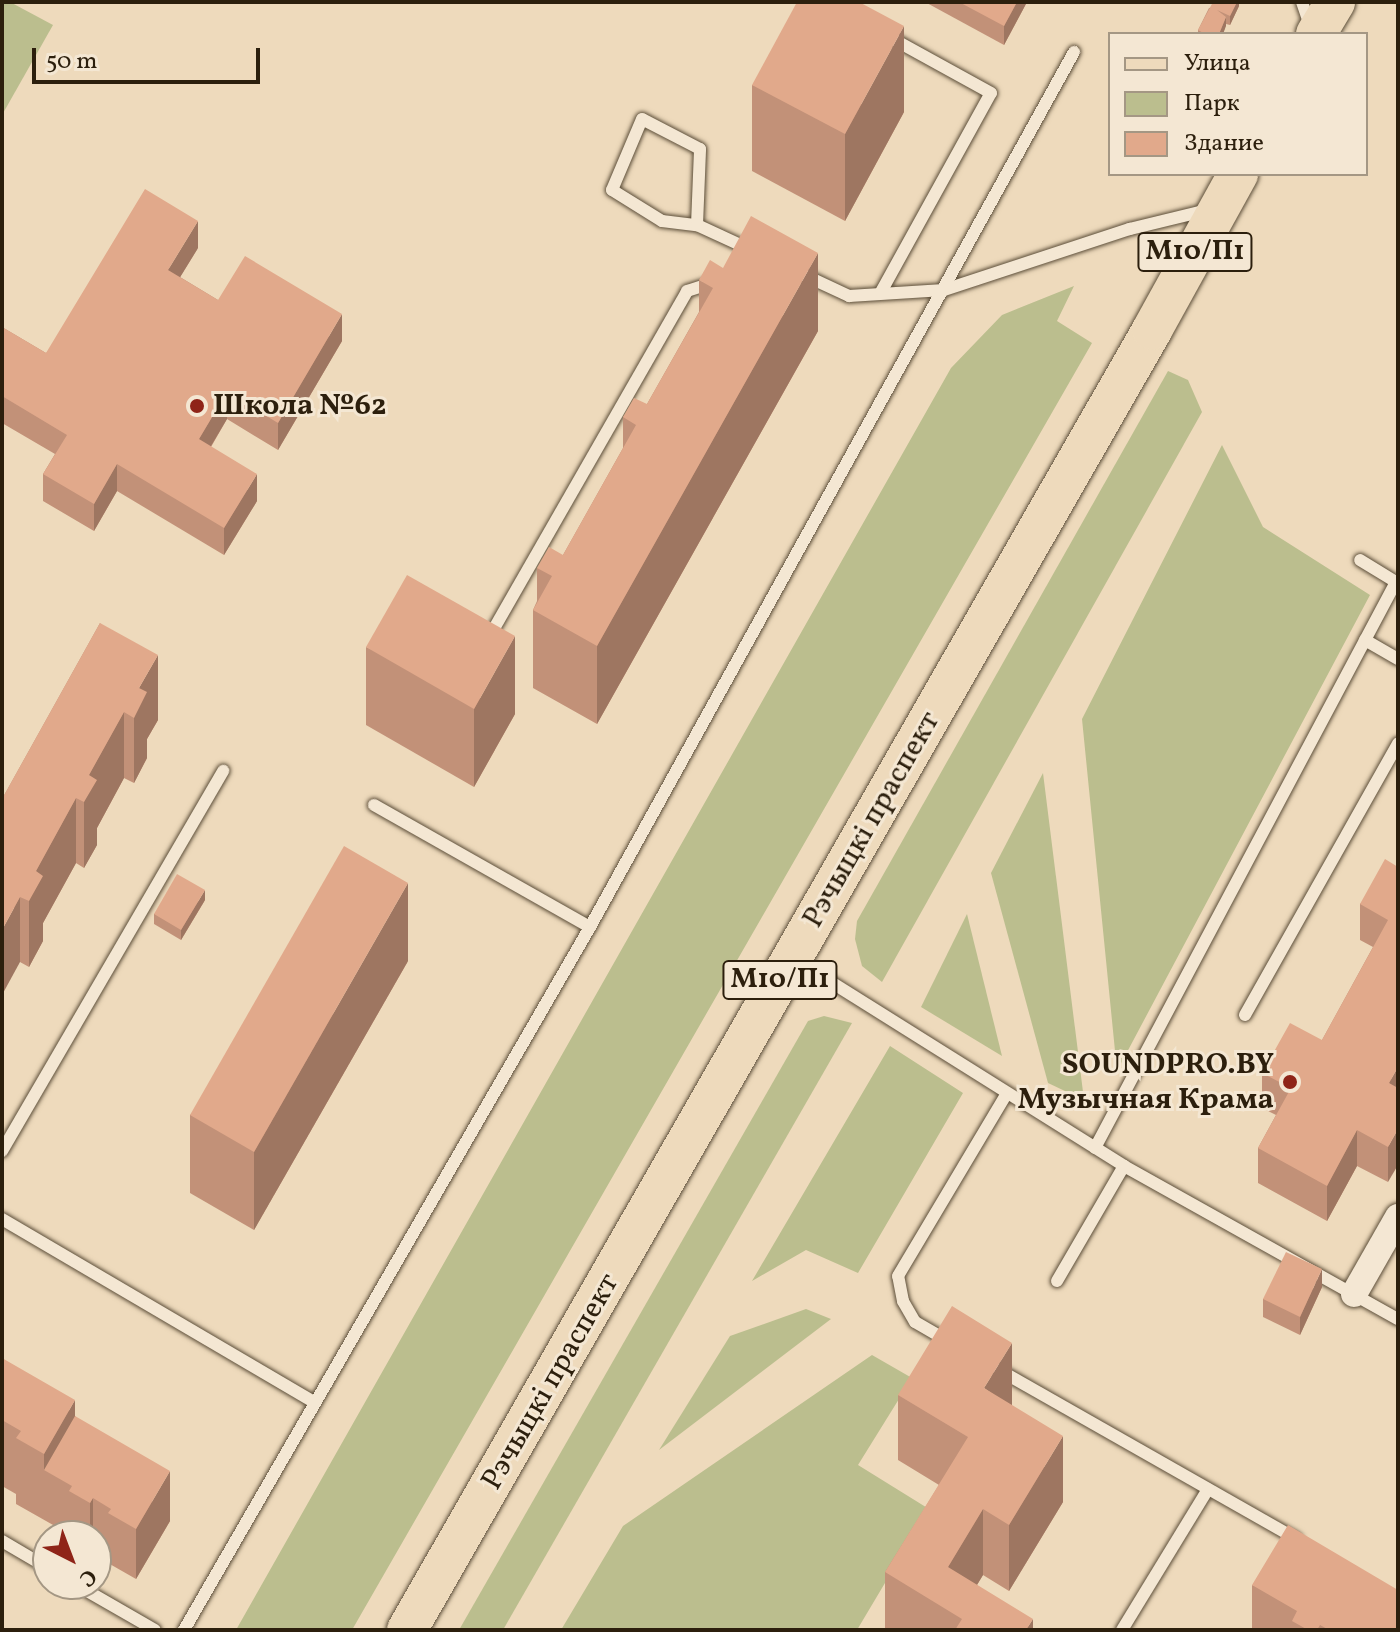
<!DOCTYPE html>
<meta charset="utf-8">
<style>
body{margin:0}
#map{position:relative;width:1400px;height:1632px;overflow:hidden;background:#eedabc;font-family:Vollkorn,serif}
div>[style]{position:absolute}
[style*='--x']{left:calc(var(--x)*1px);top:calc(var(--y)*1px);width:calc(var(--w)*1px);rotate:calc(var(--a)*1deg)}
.green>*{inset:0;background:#bbbe8e}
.roads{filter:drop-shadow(0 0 2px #5c4e39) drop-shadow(0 0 2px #5c4e39)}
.service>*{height:12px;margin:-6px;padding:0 6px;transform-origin:6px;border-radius:6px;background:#f4e7d3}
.minor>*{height:26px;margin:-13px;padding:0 13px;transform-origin:13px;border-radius:13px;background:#f4e7d3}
.primary>*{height:40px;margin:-20px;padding:0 20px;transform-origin:20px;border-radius:20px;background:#eedabc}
.wall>*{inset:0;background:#c29178}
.shaded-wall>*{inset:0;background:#9e7661}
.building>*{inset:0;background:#e1a98b}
.dots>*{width:22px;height:22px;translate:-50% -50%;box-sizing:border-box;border:4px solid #f4e7d3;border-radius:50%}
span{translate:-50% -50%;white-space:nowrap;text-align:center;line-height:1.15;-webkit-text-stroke:6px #f4e7d3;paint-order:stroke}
.shield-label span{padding:2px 6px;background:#f4e7d3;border:2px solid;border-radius:6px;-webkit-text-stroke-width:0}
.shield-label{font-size:28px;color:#2c1f0d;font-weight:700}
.poi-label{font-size:30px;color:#2c1f0d;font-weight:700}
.left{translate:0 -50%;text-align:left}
.right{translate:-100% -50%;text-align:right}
.street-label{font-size:30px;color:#2c1f0d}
.frame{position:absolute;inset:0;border:4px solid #2c1f0d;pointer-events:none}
.legend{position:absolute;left:1108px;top:32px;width:260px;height:144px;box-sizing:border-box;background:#f4e7d3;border:2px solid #a49784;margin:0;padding:10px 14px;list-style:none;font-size:24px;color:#2c1f0d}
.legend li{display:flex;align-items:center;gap:16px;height:40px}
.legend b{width:40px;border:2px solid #a49784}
.north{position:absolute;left:32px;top:1520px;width:80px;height:80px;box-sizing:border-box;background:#f4e7d3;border:2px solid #a49784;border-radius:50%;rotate:138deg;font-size:22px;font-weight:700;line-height:32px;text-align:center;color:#2c1f0d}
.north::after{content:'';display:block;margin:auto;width:28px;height:36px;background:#8f2418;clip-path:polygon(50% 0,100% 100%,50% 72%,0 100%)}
.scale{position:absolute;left:32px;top:48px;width:228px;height:36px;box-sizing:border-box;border:4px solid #2c1f0d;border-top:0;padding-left:10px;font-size:24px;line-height:28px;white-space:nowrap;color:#2c1f0d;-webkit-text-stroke:6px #f4e7d3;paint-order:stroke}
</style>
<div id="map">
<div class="green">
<i style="clip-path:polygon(2px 2px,10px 2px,53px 25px,2px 115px)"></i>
<i style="clip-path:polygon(1074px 286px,1057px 321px,1092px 343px,352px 1630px,236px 1630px,951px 368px,1002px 315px)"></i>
<i style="clip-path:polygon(1168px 371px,1188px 380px,1202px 412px,882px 982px,862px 966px,855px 939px,857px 921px)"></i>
<i style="clip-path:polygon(1222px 445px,1263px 527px,1370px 595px,1117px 1071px,1082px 719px)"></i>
<i style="clip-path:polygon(1043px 773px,1084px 1100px,1048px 1083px,991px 873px)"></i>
<i style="clip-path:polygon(967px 914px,1002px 1056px,921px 1007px)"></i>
<i style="clip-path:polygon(824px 1016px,852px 1023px,503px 1630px,459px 1630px,808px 1021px)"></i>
<i style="clip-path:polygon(890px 1046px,963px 1093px,858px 1273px,806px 1250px,752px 1281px)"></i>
<i style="clip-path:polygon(806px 1309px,831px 1319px,659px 1450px,730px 1336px)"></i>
<i style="clip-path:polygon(872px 1355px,912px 1378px,858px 1465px,929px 1509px,857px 1630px,561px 1630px,623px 1526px)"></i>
</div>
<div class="roads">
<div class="service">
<i style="--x:1302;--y:2;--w:24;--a:71"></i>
<i style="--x:697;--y:225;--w:76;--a:-87.7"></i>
<i style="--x:700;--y:149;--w:65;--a:-152.7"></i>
<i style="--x:642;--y:119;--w:77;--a:112.9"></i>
<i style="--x:612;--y:190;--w:59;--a:31.8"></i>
<i style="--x:662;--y:221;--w:35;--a:7"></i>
<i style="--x:697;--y:225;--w:60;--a:24.8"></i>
<i style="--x:804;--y:275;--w:50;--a:25"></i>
<i style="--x:849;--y:296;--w:95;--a:-3.6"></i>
<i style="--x:944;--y:290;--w:196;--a:-18.2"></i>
<i style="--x:1130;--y:229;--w:80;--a:-13.7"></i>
<i style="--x:881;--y:292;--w:227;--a:-61.1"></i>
<i style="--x:991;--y:93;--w:114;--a:-151.2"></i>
<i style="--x:488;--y:639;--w:401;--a:-60.2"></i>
<i style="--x:687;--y:291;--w:29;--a:-18"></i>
<i style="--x:1365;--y:640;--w:38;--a:30"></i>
<i style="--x:374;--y:805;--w:248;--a:29.5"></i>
<i style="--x:796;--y:960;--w:387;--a:32.1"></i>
<i style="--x:1124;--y:1166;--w:314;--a:29.2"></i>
<i style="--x:1245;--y:1015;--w:312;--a:-60.6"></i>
<i style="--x:1095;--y:1148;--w:641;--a:-62"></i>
<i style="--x:1396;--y:582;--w:42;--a:-148.6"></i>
<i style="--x:2;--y:1151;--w:440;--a:-59.8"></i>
<i style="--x:2;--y:1219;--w:362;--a:30.4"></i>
<i style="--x:1057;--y:1281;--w:133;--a:-59.8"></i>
<i style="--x:948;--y:1341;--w:38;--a:-150"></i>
<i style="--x:915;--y:1322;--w:24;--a:-120"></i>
<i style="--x:903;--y:1301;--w:25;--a:-101"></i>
<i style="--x:898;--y:1276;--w:213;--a:-59.2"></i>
<i style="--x:999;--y:1370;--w:342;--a:29.6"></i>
<i style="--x:2;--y:1541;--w:53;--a:30.4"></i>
<i style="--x:75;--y:1584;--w:92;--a:29.9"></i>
<i style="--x:184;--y:1630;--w:812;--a:-59.99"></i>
<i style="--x:590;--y:927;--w:1000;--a:-61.05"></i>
<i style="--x:1122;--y:1630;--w:165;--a:-58.6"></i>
</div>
<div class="minor">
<i style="--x:1354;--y:1294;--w:89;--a:-60.3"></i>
</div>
<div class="primary">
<i style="--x:1316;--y:34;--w:37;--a:-59"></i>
<i style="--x:407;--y:1630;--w:1498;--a:-60.18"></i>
<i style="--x:1152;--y:330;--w:178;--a:-61.1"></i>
</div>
</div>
<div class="wall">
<i style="clip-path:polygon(925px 2px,1027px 2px,1004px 45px)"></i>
<i style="clip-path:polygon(1239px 2px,1239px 6px,1230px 25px,1226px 24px,1223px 34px,1198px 34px,1198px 30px,1209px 8px)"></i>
<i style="clip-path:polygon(752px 85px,904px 112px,845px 221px,752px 171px)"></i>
<i style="clip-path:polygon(198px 248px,180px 277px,218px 300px,342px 341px,278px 450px,227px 419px,211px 447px,257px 501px,224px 555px,117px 491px,94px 531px,43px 501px,43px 474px,55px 454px,2px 423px,2px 327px,46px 353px)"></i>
<i style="clip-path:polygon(699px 280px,818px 331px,597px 724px,533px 688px,533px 610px,537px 601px,537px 568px,563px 555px,623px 448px,623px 417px,647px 404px,699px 312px)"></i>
<i style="clip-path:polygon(100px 623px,158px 720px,147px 739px,147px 758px,134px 783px,124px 778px,97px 828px,97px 845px,84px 868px,76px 863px,43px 923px,43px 941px,29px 967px,20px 962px,2px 799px)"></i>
<i style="clip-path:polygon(366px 647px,515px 714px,474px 787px,366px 725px)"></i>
<i style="clip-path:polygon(1398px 867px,1388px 1182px,1357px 1166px,1327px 1221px,1258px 1183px,1258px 1148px,1276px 1115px,1262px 1108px,1262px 1073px,1322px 1040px,1373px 947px,1360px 940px,1360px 904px)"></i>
<i style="clip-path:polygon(205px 900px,181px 940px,154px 924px,154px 914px)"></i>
<i style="clip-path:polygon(408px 961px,254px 1230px,190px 1193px,190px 1115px)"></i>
<i style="clip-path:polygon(1322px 1287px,1300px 1335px,1263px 1317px,1263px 1299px)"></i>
<i style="clip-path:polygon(2px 1358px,75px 1416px,170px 1521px,136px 1579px,108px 1563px,108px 1556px,96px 1549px,96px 1536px,69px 1536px,69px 1534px,16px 1504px,16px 1494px,2px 1486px)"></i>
<i style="clip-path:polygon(898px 1395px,1012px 1406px,1063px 1502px,1009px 1591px,983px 1575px,977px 1585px,1033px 1630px,885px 1630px,885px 1572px,939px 1485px,898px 1460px)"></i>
<i style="clip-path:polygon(1252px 1585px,1398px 1630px,1252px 1630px)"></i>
</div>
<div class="shaded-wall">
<i style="clip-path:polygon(1017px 2px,1027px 2px,1004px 45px,1004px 26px)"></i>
<i style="clip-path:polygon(1237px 2px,1239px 2px,1239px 6px,1230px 25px,1230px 16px)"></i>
<i style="clip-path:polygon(1226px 17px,1226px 26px,1223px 34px,1219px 34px)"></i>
<i style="clip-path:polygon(904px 26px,904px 112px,845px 221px,845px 134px)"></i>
<i style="clip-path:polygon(198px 221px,198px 248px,168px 297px,168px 270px)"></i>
<i style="clip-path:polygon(818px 253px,818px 331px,597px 724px,597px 646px)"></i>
<i style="clip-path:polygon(342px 314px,342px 341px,278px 450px,278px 423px)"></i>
<i style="clip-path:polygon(227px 392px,227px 419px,199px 466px,199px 439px)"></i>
<i style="clip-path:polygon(117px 464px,117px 491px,94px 531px,94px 504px)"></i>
<i style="clip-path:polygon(257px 474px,257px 501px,224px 555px,224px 528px)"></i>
<i style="clip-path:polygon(515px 636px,515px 714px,474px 787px,474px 709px)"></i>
<i style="clip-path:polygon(158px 655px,158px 720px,147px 739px,147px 758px,134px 783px,134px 718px,139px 688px)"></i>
<i style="clip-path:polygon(124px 712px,124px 778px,97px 828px,97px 845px,84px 868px,84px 802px,89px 775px)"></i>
<i style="clip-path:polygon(76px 798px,76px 863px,43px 923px,43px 941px,29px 967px,29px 901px,36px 871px)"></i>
<i style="clip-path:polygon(408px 883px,408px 961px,254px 1230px,254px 1152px)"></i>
<i style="clip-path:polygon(205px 890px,205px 900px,181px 940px,181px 930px)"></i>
<i style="clip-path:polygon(20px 897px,20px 962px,2px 995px,2px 930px)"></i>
<i style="clip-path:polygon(1398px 1067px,1398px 1102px,1389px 1083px)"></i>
<i style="clip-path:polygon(1398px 1129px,1398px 1165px,1388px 1182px,1388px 1147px)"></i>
<i style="clip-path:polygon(1357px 1130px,1357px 1166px,1327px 1221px,1327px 1186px)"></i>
<i style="clip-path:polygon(1322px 1269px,1322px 1287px,1300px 1335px,1300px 1317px)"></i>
<i style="clip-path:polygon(1012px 1343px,1012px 1408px,984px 1388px)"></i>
<i style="clip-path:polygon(75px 1400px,75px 1466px,44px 1470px,44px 1454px)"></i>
<i style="clip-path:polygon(1063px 1436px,1063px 1502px,1009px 1591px,1009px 1525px)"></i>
<i style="clip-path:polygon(170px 1471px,170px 1521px,136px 1579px,136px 1529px)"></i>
<i style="clip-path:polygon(93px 1498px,93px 1536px,90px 1536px,90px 1503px)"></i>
<i style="clip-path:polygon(983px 1509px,983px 1575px,958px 1616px,948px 1567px)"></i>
<i style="clip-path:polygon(1033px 1619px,1033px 1630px,1026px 1630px)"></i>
</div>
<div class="building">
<i style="clip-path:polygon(797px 2px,859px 2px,904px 26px,845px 134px,752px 85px)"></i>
<i style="clip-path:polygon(959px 2px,1017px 2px,1004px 26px)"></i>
<i style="clip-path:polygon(1213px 2px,1237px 2px,1230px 16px,1217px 10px,1226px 17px,1219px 34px,1205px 34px,1198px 30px)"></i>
<i style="clip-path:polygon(145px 189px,198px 221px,168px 270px,218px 300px,245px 256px,342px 314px,278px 423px,227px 392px,199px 439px,257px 474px,224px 528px,117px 464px,94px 504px,43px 474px,67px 435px,2px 396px,2px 327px,46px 353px)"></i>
<i style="clip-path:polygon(751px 216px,818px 253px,597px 646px,533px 610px,552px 576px,537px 568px,549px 547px,563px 555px,636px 425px,623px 417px,634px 398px,647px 404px,713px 288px,699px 280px,710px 260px,723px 268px)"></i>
<i style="clip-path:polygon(407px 575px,515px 636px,474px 709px,366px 647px)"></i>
<i style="clip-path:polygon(100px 623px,158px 655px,139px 688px,147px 692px,134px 718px,124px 712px,89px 775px,97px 780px,84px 802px,76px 798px,36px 871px,43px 876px,29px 901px,20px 897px,2px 930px,2px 799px)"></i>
<i style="clip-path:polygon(344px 846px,408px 883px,254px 1152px,190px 1115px)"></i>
<i style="clip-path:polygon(1385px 859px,1398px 867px,1398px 1067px,1389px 1083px,1398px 1088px,1398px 1129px,1388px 1147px,1357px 1130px,1327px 1186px,1258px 1148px,1291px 1088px,1262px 1073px,1290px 1023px,1322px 1040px,1388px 920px,1360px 904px)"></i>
<i style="clip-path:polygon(177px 874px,205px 890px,181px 930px,154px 914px)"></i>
<i style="clip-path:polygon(1286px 1252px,1322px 1269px,1300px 1317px,1263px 1299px)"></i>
<i style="clip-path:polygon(952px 1306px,1012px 1343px,984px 1388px,1063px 1436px,1009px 1525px,983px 1509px,948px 1567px,1033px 1619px,1026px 1630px,955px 1630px,962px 1619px,885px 1572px,968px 1437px,898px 1395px)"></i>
<i style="clip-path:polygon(2px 1358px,75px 1400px,44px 1454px,16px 1438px,21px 1431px,2px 1420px)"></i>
<i style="clip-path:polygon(75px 1416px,170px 1471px,136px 1529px,108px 1513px,111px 1509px,93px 1498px,90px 1503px,69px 1491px,72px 1486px,44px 1470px)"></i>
<i style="clip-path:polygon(1288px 1525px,1398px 1590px,1398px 1630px,1329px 1630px,1320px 1625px,1317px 1630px,1308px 1630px,1292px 1621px,1297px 1611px,1252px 1585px)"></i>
</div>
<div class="dots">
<i style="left:197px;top:406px;background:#8f2418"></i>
<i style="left:1290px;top:1082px;background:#8f2418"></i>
</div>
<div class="shield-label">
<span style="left:1195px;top:252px">М10/П1</span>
<span style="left:780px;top:980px">М10/П1</span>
</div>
<div class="poi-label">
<span class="left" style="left:213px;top:406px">Школа №62</span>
<span class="right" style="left:1274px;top:1082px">SOUNDPRO.BY<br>Музычная Крама</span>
</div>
<div class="street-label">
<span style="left:872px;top:820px;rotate:-60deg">Рэчыцкі праспект</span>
<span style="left:551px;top:1382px;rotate:-60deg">Рэчыцкі праспект</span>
</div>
<div class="frame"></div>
<ul class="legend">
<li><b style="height:10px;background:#eedabc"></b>Улица</li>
<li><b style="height:22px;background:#bbbe8e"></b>Парк</li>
<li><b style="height:22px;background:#e1a98b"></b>Здание</li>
</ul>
<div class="north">С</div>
<div class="scale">50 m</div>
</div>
